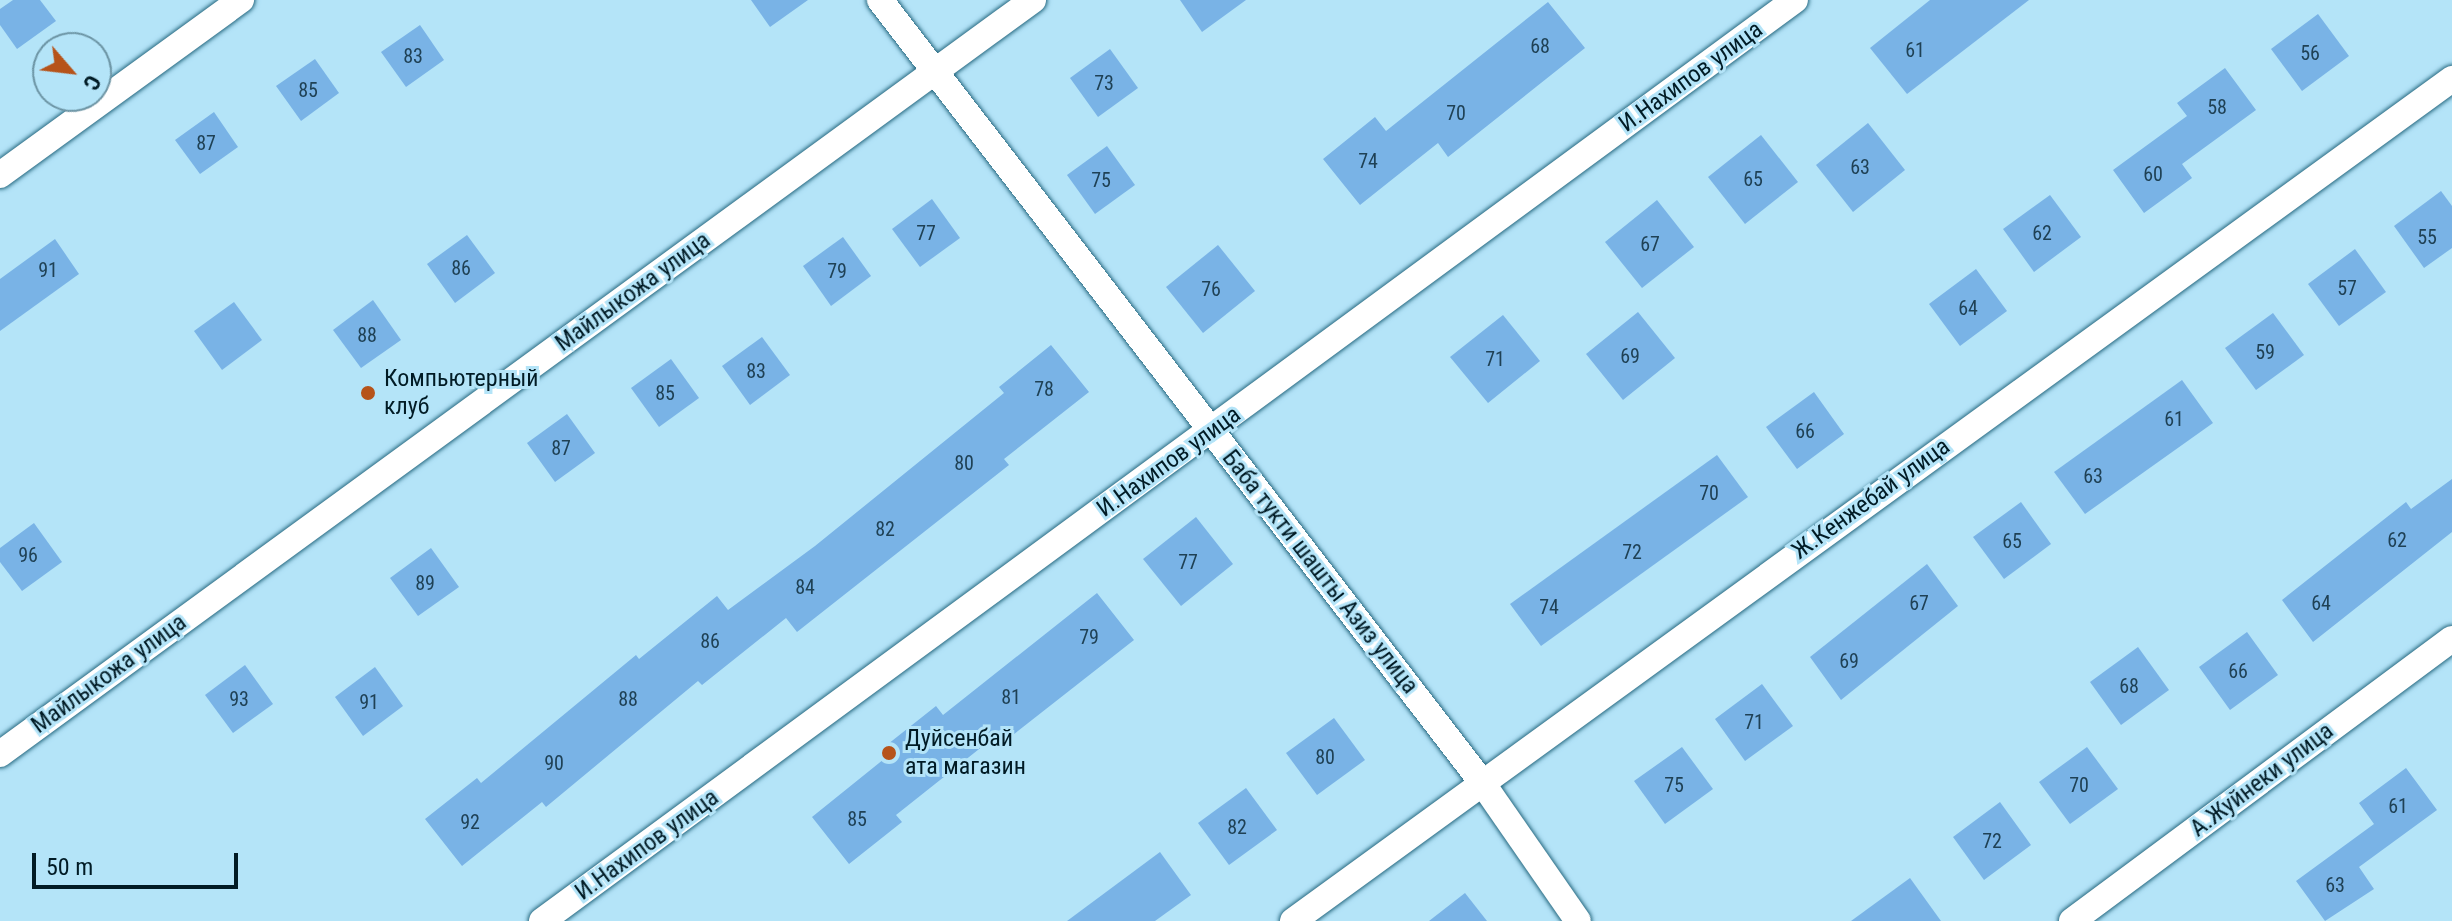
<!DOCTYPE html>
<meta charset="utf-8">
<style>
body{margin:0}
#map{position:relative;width:2452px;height:921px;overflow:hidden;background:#b4e4f8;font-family:"Roboto Condensed",sans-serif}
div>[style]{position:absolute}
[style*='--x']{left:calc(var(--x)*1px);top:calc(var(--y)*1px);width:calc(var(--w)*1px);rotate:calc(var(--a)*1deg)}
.building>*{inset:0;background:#79b3e6}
.roads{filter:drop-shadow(0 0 2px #276981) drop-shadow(0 0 2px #276981)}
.minor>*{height:26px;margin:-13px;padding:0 13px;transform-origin:13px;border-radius:13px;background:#fff}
.dots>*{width:22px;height:22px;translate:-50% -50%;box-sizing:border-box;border:4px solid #b4e4f8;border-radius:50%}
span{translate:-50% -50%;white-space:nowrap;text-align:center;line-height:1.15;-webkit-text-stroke:6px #b4e4f8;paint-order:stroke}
.number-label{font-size:20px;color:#1f4155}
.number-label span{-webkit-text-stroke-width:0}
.street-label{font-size:24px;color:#011b25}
.poi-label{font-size:24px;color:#011b25}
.left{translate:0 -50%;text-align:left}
.north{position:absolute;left:32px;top:32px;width:80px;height:80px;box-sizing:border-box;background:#b4e4f8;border:2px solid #6c94a4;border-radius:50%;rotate:118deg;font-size:22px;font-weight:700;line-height:32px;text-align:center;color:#011b25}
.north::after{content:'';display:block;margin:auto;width:28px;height:36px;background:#b6531a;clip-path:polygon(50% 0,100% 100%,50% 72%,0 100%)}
.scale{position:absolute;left:32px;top:853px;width:206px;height:36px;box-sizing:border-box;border:4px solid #011b25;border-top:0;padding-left:10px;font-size:24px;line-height:28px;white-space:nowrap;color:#011b25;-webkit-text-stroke:6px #b4e4f8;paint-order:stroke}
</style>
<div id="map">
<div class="building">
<i style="clip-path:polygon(13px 0,40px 0,56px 21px,17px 49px,0 25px,0 9px)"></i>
<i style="clip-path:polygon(751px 0,808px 0,770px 27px)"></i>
<i style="clip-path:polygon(1180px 0,1246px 0,1202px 32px)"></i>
<i style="clip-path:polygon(1930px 0,2029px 0,1907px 94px,1870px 48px)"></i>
<i style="clip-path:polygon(1548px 2px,1585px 48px,1448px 157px,1438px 143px,1360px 205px,1323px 159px,1375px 117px,1386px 131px)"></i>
<i style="clip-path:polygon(2318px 14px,2349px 56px,2302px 91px,2271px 49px)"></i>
<i style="clip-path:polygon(420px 25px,444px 60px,406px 87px,381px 52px)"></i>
<i style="clip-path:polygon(1110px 49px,1138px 88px,1098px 117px,1070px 78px)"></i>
<i style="clip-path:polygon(315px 59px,339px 93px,301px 121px,276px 86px)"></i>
<i style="clip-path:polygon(2225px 68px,2256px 110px,2182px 164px,2192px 178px,2144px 213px,2113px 170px,2187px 116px,2177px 103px)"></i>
<i style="clip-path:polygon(214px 112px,238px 147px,200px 174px,175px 140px)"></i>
<i style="clip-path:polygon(1868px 123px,1905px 170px,1853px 212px,1816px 165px)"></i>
<i style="clip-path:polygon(1761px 135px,1798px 182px,1745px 224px,1708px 177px)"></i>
<i style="clip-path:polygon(1107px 146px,1135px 185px,1095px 214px,1067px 175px)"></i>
<i style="clip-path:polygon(2441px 191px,2452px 206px,2452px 248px,2424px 268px,2394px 226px)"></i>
<i style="clip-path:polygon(2050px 195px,2081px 237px,2034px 272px,2003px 229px)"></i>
<i style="clip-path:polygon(932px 199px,960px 238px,920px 267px,892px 229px)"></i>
<i style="clip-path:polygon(1657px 200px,1694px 247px,1642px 288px,1605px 242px)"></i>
<i style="clip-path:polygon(467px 235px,495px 273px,455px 303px,427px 264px)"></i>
<i style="clip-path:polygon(843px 237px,871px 276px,831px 306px,803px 266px)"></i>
<i style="clip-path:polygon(55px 239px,79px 274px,0 331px,0 279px)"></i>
<i style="clip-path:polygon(1218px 245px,1255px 291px,1203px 333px,1166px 287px)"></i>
<i style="clip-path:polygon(2355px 249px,2386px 292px,2339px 326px,2308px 284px)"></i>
<i style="clip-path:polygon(1976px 269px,2007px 311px,1960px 346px,1929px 304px)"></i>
<i style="clip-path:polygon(373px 300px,401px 340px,361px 368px,333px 330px)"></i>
<i style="clip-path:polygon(234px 302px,262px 340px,222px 370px,194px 331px)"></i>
<i style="clip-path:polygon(1638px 312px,1675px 358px,1623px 400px,1586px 354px)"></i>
<i style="clip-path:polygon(2273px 313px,2304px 355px,2256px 390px,2225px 348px)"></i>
<i style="clip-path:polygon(1503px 315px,1540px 361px,1488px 403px,1450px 357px)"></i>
<i style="clip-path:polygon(762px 337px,790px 375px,750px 405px,722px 366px)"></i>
<i style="clip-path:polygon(1051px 345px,1089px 392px,1004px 459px,1009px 465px,797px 632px,786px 618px,702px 685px,698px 681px,546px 807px,542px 802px,462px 866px,425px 819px,477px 778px,481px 783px,636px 655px,639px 659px,717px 596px,728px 610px,815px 546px,1004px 393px,999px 387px)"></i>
<i style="clip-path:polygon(671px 359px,699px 398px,659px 427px,631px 388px)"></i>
<i style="clip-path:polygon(2182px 380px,2213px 423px,2085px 514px,2054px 472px)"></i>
<i style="clip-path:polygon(1814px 392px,1844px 434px,1797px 469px,1766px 427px)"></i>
<i style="clip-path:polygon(567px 414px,595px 453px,555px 482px,527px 443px)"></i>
<i style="clip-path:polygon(1717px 455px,1748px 497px,1541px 646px,1510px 604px)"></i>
<i style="clip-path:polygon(2452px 479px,2452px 532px,2313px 642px,2282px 600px,2406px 502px,2411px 509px)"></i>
<i style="clip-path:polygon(2021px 502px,2051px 544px,2004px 579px,1973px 537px)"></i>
<i style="clip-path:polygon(1196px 517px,1233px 564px,1181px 606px,1143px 559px)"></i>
<i style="clip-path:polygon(34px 523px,62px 562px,22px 591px,0 562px,0 548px)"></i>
<i style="clip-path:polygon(431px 548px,459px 587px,418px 616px,390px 578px)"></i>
<i style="clip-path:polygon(1927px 564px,1958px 606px,1841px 700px,1810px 657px)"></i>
<i style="clip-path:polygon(1097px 593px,1134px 640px,1004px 742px,998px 734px,896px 815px,902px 822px,849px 864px,812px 817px,889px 755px,883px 748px,936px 706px,943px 715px)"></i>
<i style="clip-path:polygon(2247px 632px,2278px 675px,2230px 710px,2199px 667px)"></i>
<i style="clip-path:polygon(2138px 647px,2169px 690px,2121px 725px,2090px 682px)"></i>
<i style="clip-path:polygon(245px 665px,273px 704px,233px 733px,205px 695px)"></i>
<i style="clip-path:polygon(375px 667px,403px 706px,363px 736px,335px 697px)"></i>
<i style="clip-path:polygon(1762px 684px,1793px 726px,1745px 761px,1715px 719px)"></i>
<i style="clip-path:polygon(1334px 718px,1365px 760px,1317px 795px,1286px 753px)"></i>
<i style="clip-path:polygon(1682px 747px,1713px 789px,1665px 824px,1634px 781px)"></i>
<i style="clip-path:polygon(2087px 747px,2118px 789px,2070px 824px,2039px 782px)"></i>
<i style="clip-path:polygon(2406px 768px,2437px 810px,2359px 867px,2374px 889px,2325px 921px,2296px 881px,2374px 824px,2359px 803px)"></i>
<i style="clip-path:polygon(1246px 788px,1277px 830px,1229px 865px,1198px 823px)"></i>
<i style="clip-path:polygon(2000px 802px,2031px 845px,1984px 880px,1953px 837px)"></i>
<i style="clip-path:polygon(1160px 852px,1191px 895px,1155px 921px,1067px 921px)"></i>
<i style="clip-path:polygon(1910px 878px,1941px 921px,1851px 921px)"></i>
<i style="clip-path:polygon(1465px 893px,1487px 921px,1429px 921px)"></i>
</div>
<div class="roads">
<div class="minor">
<i style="--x:880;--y:0;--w:985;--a:52.42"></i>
<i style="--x:1481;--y:781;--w:170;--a:55.3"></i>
<i style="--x:0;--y:175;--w:298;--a:-36"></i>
<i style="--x:0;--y:754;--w:1279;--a:-36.13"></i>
<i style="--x:542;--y:921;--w:1555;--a:-36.32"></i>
<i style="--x:1293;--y:921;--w:1433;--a:-36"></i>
<i style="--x:2072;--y:921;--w:473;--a:-36.6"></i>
</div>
</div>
<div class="dots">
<i style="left:368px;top:393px;background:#b6531a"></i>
<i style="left:889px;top:753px;background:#b6531a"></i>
</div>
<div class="number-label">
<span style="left:1540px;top:46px">68</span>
<span style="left:1915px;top:50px">61</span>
<span style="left:2310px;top:53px">56</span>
<span style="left:413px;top:56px">83</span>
<span style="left:1104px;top:83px">73</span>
<span style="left:308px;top:90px">85</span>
<span style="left:2217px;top:107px">58</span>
<span style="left:1456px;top:113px">70</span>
<span style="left:206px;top:143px">87</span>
<span style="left:1368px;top:161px">74</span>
<span style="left:1860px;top:167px">63</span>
<span style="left:2153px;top:174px">60</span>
<span style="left:1753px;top:179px">65</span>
<span style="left:1101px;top:180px">75</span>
<span style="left:926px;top:233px">77</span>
<span style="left:2042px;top:233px">62</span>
<span style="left:2427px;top:237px">55</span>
<span style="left:1650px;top:244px">67</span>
<span style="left:461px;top:268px">86</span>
<span style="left:48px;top:270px">91</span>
<span style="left:837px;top:271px">79</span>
<span style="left:2347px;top:288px">57</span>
<span style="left:1211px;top:289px">76</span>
<span style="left:1968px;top:308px">64</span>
<span style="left:367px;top:335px">88</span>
<span style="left:2265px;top:352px">59</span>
<span style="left:1630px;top:356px">69</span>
<span style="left:1495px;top:359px">71</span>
<span style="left:756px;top:371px">83</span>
<span style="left:1044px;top:389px">78</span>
<span style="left:665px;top:393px">85</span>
<span style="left:2174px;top:419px">61</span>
<span style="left:1805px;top:431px">66</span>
<span style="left:561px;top:448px">87</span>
<span style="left:964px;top:463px">80</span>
<span style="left:2093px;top:476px">63</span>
<span style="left:1709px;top:493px">70</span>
<span style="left:885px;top:529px">82</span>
<span style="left:2397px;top:540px">62</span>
<span style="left:2012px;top:541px">65</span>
<span style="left:1632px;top:552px">72</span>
<span style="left:28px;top:555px">96</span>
<span style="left:1188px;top:562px">77</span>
<span style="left:425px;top:583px">89</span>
<span style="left:805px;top:587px">84</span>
<span style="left:1919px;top:603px">67</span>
<span style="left:2321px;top:603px">64</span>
<span style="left:1549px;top:607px">74</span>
<span style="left:1089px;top:637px">79</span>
<span style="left:710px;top:641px">86</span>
<span style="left:1849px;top:661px">69</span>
<span style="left:2238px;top:671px">66</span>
<span style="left:2129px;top:686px">68</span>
<span style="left:1011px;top:697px">81</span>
<span style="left:239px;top:699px">93</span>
<span style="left:628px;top:699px">88</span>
<span style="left:369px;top:702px">91</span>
<span style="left:1754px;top:722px">71</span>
<span style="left:1325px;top:757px">80</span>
<span style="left:554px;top:763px">90</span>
<span style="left:1674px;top:785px">75</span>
<span style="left:2079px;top:785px">70</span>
<span style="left:2398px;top:806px">61</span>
<span style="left:857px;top:819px">85</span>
<span style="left:470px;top:822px">92</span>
<span style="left:1237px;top:827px">82</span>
<span style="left:1992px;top:841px">72</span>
<span style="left:2335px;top:885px">63</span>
</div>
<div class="street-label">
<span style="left:1691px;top:77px;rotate:-36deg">И.Нахипов улица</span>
<span style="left:633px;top:292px;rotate:-36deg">Майлыкожа улица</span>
<span style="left:1169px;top:462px;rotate:-36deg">И.Нахипов улица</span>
<span style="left:1871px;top:499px;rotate:-36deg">Ж.Кенжебай улица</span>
<span style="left:1320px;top:572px;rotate:52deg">Баба тукти шашты Азиз улица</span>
<span style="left:109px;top:674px;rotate:-36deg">Майлыкожа улица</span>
<span style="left:2262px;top:780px;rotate:-37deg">А.Жуйнеки улица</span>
<span style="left:647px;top:845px;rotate:-36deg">И.Нахипов улица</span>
</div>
<div class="poi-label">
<span class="left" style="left:384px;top:393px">Компьютерный<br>клуб</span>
<span class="left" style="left:905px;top:753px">Дуйсенбай<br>ата магазин</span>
</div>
<div class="north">С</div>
<div class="scale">50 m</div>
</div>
